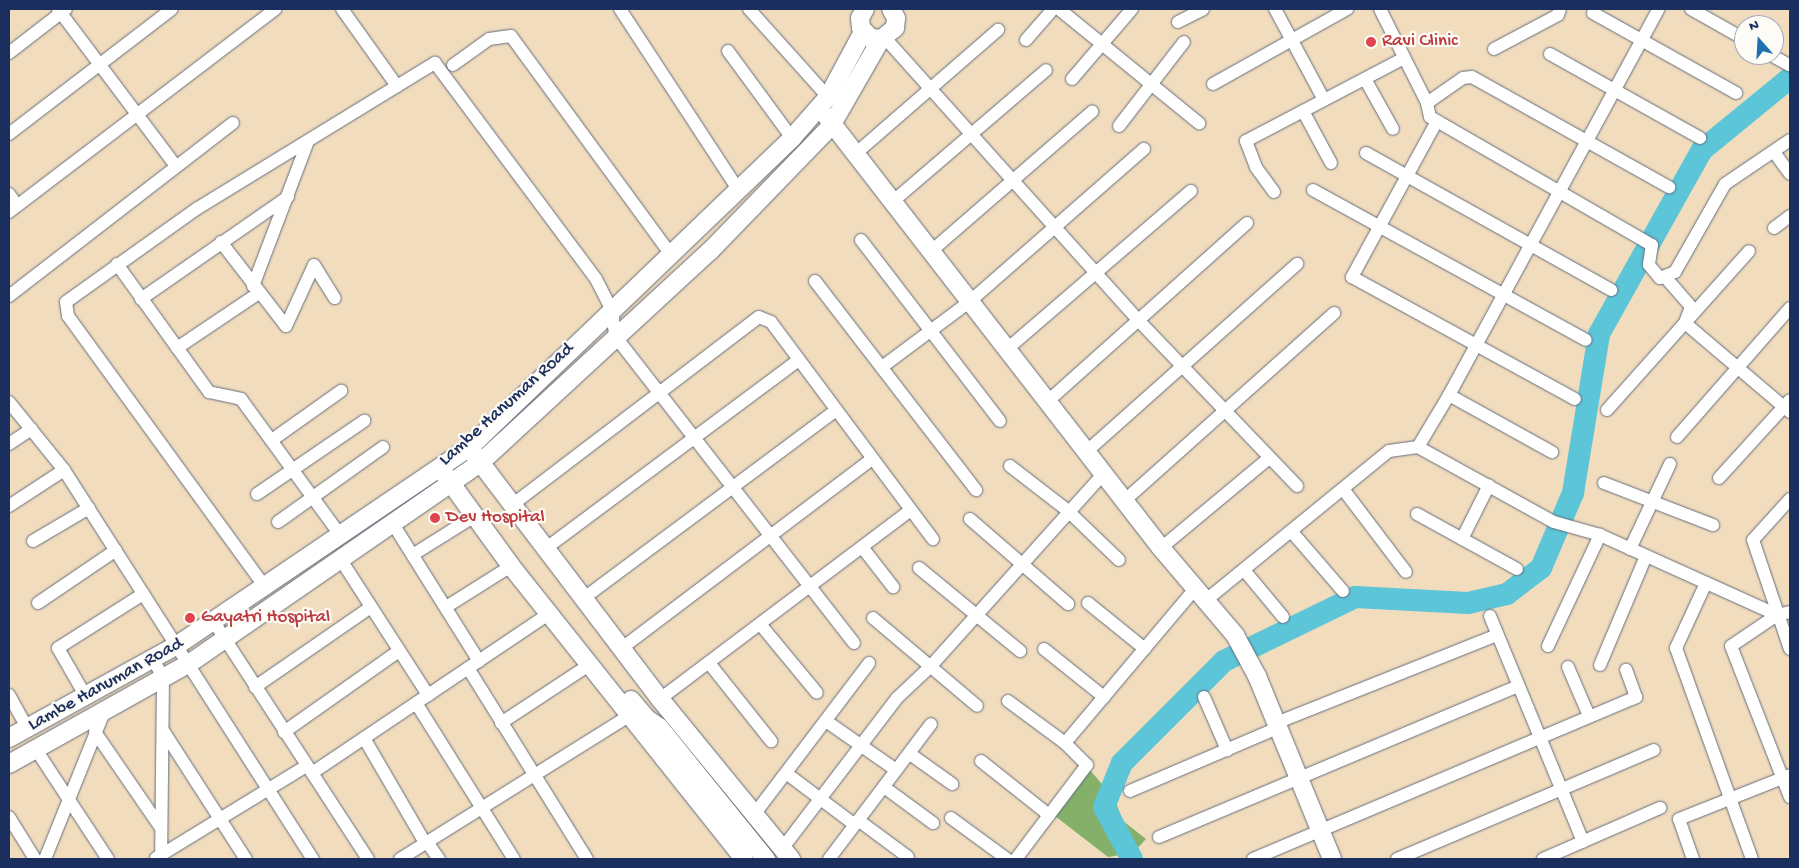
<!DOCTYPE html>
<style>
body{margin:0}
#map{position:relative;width:1799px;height:868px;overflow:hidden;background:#f1ddbd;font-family:"Gochi Hand",sans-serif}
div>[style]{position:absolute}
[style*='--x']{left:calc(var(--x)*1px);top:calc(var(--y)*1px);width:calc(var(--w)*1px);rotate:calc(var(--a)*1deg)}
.forest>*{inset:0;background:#84b069}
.river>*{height:22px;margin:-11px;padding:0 11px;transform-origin:11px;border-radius:11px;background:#5cc5d8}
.roads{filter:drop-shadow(0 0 1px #666c7f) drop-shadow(0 0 1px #666c7f)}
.street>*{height:12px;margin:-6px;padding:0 6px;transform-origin:6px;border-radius:6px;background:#fff}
.secondary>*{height:18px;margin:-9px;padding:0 9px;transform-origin:9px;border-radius:9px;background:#fff}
.dots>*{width:14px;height:14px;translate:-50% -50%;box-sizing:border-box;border:2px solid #fdfcf7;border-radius:50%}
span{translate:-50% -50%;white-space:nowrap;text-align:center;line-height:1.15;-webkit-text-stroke:4.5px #fdfcf7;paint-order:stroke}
.health-label{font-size:19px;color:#be3a42}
.left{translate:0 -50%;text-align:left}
.street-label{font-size:19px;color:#1b2f5e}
.frame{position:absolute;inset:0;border:10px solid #1b2f5e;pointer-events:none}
.north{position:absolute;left:1734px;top:15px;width:50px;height:50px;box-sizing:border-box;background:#fdfcf7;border:1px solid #a3aaba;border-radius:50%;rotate:341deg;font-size:14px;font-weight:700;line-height:20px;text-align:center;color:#1b2f5e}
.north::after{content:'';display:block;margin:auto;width:18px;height:22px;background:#1f6fb2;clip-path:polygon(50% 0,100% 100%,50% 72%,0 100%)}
</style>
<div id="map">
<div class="forest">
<i style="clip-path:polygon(1089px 769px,1114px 798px,1123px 821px,1146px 839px,1133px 853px,1108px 857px,1055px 816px)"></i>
</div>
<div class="river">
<i style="--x:1132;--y:859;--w:59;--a:-118.3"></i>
<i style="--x:1104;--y:807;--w:48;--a:-67.8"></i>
<i style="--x:1122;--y:763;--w:144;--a:-45"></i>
<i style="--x:1224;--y:661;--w:146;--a:-26"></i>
<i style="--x:1355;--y:597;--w:113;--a:3"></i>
<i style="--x:1468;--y:603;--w:40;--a:-13"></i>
<i style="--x:1507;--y:594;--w:43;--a:-37.4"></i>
<i style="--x:1541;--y:568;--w:82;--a:-66.9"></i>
<i style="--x:1573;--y:493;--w:161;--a:-80.7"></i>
<i style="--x:1599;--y:334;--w:211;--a:-60.8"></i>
<i style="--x:1702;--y:150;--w:114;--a:-39.3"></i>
</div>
<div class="roads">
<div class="street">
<i style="--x:58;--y:9;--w:196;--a:53.1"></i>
<i style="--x:342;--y:9;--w:95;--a:54.5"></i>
<i style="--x:620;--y:9;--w:217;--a:56.8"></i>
<i style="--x:749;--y:9;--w:118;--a:48.1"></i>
<i style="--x:1059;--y:9;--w:181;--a:39.2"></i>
<i style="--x:1275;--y:9;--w:103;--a:61.7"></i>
<i style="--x:1380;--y:9;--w:105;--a:63.4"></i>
<i style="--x:1427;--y:103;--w:14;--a:78"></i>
<i style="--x:1430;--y:117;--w:256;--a:30"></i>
<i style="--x:1652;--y:245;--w:20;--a:99"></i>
<i style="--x:1649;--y:265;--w:17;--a:50"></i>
<i style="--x:1660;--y:278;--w:16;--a:-22"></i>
<i style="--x:1675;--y:272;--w:101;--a:-60.4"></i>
<i style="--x:1725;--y:184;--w:78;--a:-34.1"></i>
<i style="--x:1691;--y:9;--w:61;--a:29.5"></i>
<i style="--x:1593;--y:13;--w:164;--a:29.2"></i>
<i style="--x:1178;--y:22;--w:28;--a:-27"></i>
<i style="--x:885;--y:38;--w:379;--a:48.1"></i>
<i style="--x:1138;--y:320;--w:230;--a:46.2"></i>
<i style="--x:1026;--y:40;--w:41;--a:-48.9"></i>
<i style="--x:1494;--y:49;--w:72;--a:-28"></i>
<i style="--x:1558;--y:15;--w:6;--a:-72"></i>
<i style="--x:728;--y:51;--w:108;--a:53.7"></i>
<i style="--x:9;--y:53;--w:72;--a:-37.7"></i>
<i style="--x:1550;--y:54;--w:172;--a:29.2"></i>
<i style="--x:1771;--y:55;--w:21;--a:29"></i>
<i style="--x:453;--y:65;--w:44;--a:-35.8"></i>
<i style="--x:489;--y:39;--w:22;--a:-8"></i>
<i style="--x:511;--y:36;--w:271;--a:53.8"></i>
<i style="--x:1072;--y:79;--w:92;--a:-49.4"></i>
<i style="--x:1365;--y:79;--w:57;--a:60.8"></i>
<i style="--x:1213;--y:84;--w:154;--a:-29.2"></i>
<i style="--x:1427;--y:103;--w:44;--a:-34.8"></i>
<i style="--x:1463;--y:78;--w:9;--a:-6"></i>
<i style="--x:1472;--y:77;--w:226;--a:29.2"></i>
<i style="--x:1303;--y:111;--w:59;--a:61.7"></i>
<i style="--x:1437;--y:121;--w:178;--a:118.6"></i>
<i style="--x:1352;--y:277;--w:254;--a:28.7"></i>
<i style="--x:1119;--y:126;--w:106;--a:-52.3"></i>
<i style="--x:9;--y:134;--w:205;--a:-37.5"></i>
<i style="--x:1774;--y:152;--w:27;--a:54"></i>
<i style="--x:1366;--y:153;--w:281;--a:29.2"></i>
<i style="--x:854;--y:155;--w:191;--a:-41"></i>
<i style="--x:1313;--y:190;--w:311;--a:28.8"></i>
<i style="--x:1274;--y:192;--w:31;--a:-126"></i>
<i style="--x:1256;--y:167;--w:28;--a:-111"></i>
<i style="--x:1246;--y:141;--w:178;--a:-27.7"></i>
<i style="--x:9;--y:194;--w:14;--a:54"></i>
<i style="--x:891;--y:203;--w:204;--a:-40.6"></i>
<i style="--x:9;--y:212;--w:335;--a:-37.3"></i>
<i style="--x:1774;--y:228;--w:20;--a:-37"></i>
<i style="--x:861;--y:240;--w:228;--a:52.5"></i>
<i style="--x:221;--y:242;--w:106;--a:52.3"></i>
<i style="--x:286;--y:326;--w:67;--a:-65.3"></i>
<i style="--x:314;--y:265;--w:39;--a:58"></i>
<i style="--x:929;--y:253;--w:216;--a:-40.9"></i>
<i style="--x:117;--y:264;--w:158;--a:54.3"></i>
<i style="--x:209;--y:392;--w:33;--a:12"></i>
<i style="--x:241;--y:399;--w:168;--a:53.9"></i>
<i style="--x:1666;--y:278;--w:38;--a:49"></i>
<i style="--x:1691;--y:307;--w:17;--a:111"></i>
<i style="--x:1685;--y:323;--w:138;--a:40.3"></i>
<i style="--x:815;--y:281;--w:264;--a:52.4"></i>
<i style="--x:253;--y:286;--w:152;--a:-69.2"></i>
<i style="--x:9;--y:296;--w:283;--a:-37.7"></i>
<i style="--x:141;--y:299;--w:179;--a:-34.8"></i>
<i style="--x:177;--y:348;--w:99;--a:-33.9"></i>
<i style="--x:1006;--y:350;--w:244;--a:-40.7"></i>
<i style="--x:882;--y:367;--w:107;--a:-36.7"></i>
<i style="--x:968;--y:303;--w:234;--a:-41.2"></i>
<i style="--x:1449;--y:395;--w:118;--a:29"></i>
<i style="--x:1048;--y:401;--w:267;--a:-41.8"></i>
<i style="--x:9;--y:402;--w:87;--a:51"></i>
<i style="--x:64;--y:470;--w:462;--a:57.4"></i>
<i style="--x:1607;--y:410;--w:213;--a:-48.2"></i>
<i style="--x:1677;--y:437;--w:171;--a:-48.8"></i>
<i style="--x:272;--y:440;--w:85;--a:-35.4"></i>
<i style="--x:9;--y:444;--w:27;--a:-34"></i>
<i style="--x:1418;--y:447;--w:155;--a:28.9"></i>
<i style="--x:1554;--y:522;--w:48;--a:15.8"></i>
<i style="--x:1600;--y:535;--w:194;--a:24.3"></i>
<i style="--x:1777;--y:615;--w:13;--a:-13"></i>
<i style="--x:1086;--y:452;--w:283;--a:-41.7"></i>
<i style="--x:1010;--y:466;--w:72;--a:37.7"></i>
<i style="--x:1067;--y:510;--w:72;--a:43.9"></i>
<i style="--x:1719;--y:478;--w:105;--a:-47.7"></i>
<i style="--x:1604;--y:483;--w:117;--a:21.1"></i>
<i style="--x:1343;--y:489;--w:104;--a:52.8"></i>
<i style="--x:257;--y:494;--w:130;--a:-34.3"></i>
<i style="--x:1790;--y:499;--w:55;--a:132.1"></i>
<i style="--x:1753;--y:540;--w:115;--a:71.3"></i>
<i style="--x:1124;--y:501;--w:282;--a:-41.8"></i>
<i style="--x:512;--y:505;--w:310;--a:-37.3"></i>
<i style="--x:759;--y:317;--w:13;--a:23"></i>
<i style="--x:771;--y:322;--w:271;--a:53.3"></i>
<i style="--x:9;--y:506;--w:66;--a:-33.2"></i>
<i style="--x:1417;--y:514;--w:114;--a:28.8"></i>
<i style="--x:970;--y:519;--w:130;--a:40.9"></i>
<i style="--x:278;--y:522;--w:129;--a:-35.5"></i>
<i style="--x:393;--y:524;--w:162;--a:57.9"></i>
<i style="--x:1292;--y:532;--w:78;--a:49.2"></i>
<i style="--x:1462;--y:539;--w:60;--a:-63.4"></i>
<i style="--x:33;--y:541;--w:65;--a:-30.5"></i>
<i style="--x:862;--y:547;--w:51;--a:52.2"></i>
<i style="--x:1161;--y:548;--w:139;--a:-39.8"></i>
<i style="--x:545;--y:549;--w:314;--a:-36.7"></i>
<i style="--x:1630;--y:549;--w:94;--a:-64.8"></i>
<i style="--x:414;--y:554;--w:70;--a:-32.1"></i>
<i style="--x:341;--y:560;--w:161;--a:57.2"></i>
<i style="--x:919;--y:568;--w:131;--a:39.4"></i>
<i style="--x:1244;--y:570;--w:61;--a:50.3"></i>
<i style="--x:1706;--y:583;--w:72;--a:114.8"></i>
<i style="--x:1676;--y:648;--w:224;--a:70.2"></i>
<i style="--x:265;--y:587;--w:335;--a:-126"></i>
<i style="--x:68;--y:316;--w:14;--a:-98"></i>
<i style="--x:66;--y:302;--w:162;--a:-35.5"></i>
<i style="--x:198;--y:208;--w:278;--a:-31.5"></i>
<i style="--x:435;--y:63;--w:269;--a:53.3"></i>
<i style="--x:596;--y:279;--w:35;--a:63"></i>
<i style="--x:612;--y:310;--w:26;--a:83"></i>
<i style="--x:615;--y:336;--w:389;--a:52.1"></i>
<i style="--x:584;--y:598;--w:313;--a:-36.7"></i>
<i style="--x:1205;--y:601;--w:237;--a:-39.2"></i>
<i style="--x:1389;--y:451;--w:29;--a:-8"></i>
<i style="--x:1418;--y:447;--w:61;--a:-59.2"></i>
<i style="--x:1449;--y:395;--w:439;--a:-61.5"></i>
<i style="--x:38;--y:603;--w:94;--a:-34.2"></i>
<i style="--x:1088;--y:603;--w:73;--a:38.9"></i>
<i style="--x:446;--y:607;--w:77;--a:-32.2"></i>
<i style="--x:1777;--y:615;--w:55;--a:146"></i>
<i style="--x:1731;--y:646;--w:162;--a:68.7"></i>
<i style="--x:1490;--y:616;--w:244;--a:67.6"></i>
<i style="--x:873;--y:618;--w:136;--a:40.2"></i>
<i style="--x:214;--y:622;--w:283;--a:57"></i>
<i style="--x:760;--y:624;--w:89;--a:50.4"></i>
<i style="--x:1548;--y:646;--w:123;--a:-64.9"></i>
<i style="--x:622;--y:648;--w:313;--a:-37.1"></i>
<i style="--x:1044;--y:649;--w:77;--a:38.7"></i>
<i style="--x:153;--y:659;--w:21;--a:62"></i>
<i style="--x:163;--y:678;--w:181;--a:90.6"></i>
<i style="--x:709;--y:663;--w:100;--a:51.5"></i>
<i style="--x:1600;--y:665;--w:118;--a:-67.1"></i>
<i style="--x:1568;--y:667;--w:53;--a:66.8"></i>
<i style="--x:468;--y:668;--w:225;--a:58.1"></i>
<i style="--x:255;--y:687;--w:141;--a:-34.6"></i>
<i style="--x:9;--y:695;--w:37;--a:61"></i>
<i style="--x:85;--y:695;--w:54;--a:-119.9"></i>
<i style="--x:58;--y:648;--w:101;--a:-32.4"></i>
<i style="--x:1204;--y:697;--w:58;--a:66.5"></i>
<i style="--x:660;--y:699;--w:314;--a:-37"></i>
<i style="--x:1008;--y:701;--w:71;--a:36.4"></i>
<i style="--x:1065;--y:743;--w:31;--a:45"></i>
<i style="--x:1087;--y:765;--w:118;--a:127.1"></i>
<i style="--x:416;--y:703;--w:184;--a:57.9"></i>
<i style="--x:826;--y:721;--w:85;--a:35"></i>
<i style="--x:501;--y:723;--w:105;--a:-33.4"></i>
<i style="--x:1276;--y:723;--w:238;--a:-21.7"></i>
<i style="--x:95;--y:732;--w:116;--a:55.5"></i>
<i style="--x:164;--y:732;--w:151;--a:57.2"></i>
<i style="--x:284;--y:732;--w:141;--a:-35.2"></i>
<i style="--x:364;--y:738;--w:121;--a:59.8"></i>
<i style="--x:1065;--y:743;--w:200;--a:-49.9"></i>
<i style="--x:35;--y:748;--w:133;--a:56.7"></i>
<i style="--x:910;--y:754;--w:52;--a:35.5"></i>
<i style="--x:981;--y:761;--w:87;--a:38.5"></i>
<i style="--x:312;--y:773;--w:285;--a:-33.9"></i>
<i style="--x:786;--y:773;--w:86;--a:37"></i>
<i style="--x:884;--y:787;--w:61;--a:36.3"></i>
<i style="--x:1130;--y:791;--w:161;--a:-23.1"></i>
<i style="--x:753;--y:816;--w:192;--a:-52.8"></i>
<i style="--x:9;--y:817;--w:49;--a:58.2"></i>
<i style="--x:951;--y:818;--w:69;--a:36.2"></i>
<i style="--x:858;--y:820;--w:62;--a:36.5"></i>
<i style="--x:1159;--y:837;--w:389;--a:-22.8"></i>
<i style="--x:427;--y:842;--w:21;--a:55"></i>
<i style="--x:782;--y:849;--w:190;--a:-52.7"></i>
<i style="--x:897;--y:698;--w:45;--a:-43.2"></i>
<i style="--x:930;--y:667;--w:259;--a:-48.1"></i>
<i style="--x:156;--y:858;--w:176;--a:-31.5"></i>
<i style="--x:45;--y:859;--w:161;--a:-68.1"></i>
<i style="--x:400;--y:859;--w:270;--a:-32"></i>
<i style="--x:829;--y:859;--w:169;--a:-52.9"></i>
<i style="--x:1253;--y:859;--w:416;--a:-22.9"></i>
<i style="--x:1636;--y:697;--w:29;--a:-110"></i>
<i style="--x:1397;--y:859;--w:279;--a:-23"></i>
<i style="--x:1543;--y:859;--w:128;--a:-23.6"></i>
<i style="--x:1693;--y:859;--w:42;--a:-109.3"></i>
<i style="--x:1679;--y:819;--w:119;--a:-21.6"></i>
</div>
<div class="secondary">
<i style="--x:865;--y:9;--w:10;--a:119"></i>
<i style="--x:860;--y:18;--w:10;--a:84"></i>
<i style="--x:861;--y:28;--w:14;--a:45"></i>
<i style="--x:871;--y:38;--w:10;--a:6"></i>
<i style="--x:881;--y:39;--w:18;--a:-38"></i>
<i style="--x:895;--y:28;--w:10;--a:-84"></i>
<i style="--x:896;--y:18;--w:10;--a:-119"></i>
<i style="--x:827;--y:117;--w:545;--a:52.23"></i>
<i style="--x:1161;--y:548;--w:114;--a:49.6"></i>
<i style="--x:1235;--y:635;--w:47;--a:61.8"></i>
<i style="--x:1257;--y:676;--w:198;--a:67.7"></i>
<i style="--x:474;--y:454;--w:308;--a:52.8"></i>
<i style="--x:660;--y:699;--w:207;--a:50.7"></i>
<i style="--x:445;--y:475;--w:112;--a:54"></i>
<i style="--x:511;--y:566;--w:374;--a:51.5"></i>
<i style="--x:631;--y:700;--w:23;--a:50"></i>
<i style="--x:646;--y:718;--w:16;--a:35"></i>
<i style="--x:659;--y:727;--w:170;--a:51"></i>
<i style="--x:9;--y:738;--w:194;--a:-28.9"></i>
<i style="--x:179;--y:644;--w:350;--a:-34.1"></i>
<i style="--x:469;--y:448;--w:448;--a:-43.8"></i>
<i style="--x:792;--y:138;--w:55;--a:-48.7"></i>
<i style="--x:828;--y:97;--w:74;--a:-61.7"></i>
<i style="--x:9;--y:764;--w:207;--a:-29.2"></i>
<i style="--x:190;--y:663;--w:352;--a:-34.6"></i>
<i style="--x:480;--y:463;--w:313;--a:-42.7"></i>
<i style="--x:710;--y:251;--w:174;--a:-45.9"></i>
<i style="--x:831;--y:126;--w:100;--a:-60.1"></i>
</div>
</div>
<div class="dots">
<i style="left:1371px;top:42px;background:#e0444e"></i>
<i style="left:435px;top:518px;background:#e0444e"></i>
<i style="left:190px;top:618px;background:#e0444e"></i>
</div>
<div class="health-label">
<span class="left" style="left:1382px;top:42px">Ravi Clinic</span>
<span class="left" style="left:446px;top:518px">Dev Hospital</span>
<span class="left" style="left:201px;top:618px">Gayatri Hospital</span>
</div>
<div class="street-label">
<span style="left:507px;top:405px;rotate:-42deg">Lambe Hanuman Road</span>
<span style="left:106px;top:685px;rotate:-29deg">Lambe Hanuman Road</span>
</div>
<div class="frame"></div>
<div class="north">N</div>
</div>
